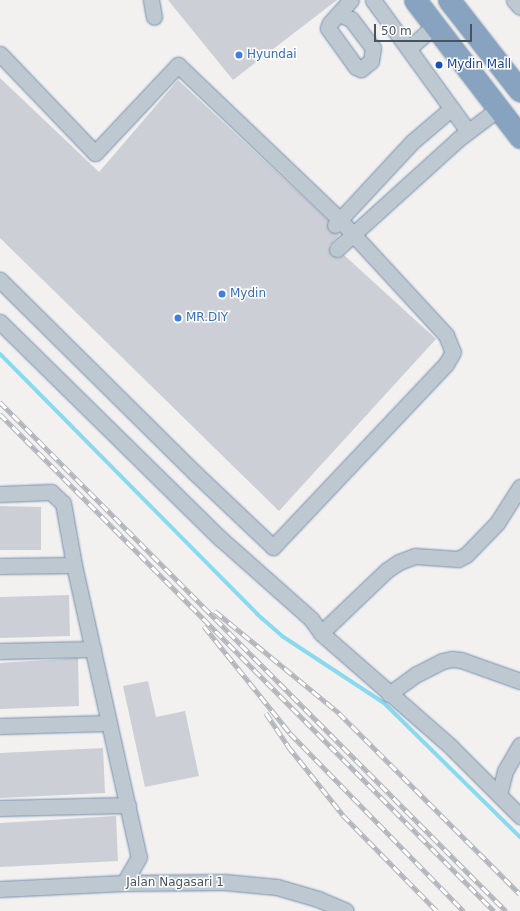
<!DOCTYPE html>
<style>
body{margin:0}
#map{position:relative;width:520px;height:911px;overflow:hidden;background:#f3f0f0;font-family:"DejaVu Sans",sans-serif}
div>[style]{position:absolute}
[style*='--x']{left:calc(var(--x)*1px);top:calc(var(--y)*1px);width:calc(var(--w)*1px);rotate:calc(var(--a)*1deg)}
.stream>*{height:4px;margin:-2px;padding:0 2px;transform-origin:2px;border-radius:2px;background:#8adaef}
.building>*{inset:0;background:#cccfd5}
.roads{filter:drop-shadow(0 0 1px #728eac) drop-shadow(0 0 1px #728eac)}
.minor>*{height:15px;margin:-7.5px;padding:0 7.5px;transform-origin:7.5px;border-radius:7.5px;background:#bec8d0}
.highway>*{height:21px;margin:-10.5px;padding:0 10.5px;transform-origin:10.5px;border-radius:10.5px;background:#87a3c0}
.rail>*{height:4.5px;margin-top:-2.25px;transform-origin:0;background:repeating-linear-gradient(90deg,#fff 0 9px,#b2b5bb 0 18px);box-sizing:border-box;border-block:1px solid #b2b5bb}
.dots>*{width:11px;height:11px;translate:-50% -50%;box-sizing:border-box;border:2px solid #fff;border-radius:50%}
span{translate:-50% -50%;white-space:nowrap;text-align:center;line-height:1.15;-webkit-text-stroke:3px #fff;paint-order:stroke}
.shop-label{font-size:12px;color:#366cbe}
.left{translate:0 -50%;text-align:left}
.transit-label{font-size:12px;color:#164399}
.street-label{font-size:12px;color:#47545f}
.scale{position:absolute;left:374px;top:24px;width:98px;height:18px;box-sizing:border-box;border:2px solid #47545f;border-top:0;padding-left:5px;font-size:12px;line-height:14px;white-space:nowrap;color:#47545f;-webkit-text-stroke:3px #fff;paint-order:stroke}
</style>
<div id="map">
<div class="stream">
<i style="--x:0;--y:354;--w:366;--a:45.3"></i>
<i style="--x:257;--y:614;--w:33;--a:41"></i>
<i style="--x:282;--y:636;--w:122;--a:33.3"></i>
<i style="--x:384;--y:703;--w:191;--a:44.6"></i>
</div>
<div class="building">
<i style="clip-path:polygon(168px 0,337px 0,233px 80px)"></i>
<i style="clip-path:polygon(0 78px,99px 172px,178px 80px,328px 220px,329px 231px,340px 234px,329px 246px,331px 255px,339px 258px,344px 255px,436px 339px,279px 511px,0 238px)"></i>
<i style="clip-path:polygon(0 506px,41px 507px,41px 550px,0 550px)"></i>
<i style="clip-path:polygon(69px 595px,70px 636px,0 638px,0 597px)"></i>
<i style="clip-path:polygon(78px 658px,79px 706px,0 709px,0 663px)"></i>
<i style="clip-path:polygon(148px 681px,156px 717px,185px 711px,199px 776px,145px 787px,123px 686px)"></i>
<i style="clip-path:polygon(103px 748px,105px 793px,0 798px,0 753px)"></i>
<i style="clip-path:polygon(116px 816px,118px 861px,0 867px,0 823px)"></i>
</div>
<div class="roads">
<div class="minor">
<i style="--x:151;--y:0;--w:17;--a:80"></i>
<i style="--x:373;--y:0;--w:162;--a:54.1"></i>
<i style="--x:514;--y:0;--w:9;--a:49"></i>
<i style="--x:339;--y:14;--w:13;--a:23"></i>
<i style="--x:351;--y:19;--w:36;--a:53"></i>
<i style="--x:373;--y:48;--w:13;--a:99"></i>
<i style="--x:371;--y:61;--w:13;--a:141"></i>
<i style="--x:361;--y:69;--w:5;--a:-158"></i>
<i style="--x:356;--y:67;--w:48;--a:-125.7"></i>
<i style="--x:328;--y:28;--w:5;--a:-68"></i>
<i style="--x:330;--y:23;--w:31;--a:-48"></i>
<i style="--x:409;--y:48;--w:35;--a:-41"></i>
<i style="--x:0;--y:54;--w:137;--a:46.2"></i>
<i style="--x:95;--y:153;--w:121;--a:-46.7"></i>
<i style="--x:178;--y:65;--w:223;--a:43.7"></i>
<i style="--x:339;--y:219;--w:158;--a:47.3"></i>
<i style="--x:446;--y:335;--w:18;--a:68"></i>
<i style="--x:453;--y:352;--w:14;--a:120"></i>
<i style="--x:446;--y:364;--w:252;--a:133.4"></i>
<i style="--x:273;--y:547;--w:106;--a:-136.5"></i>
<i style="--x:196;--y:474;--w:276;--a:-135.3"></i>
<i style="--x:335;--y:225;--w:113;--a:-47.1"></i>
<i style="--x:412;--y:142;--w:52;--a:-40.4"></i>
<i style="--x:337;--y:249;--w:162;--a:-42.2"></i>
<i style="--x:457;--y:140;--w:51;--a:-37.1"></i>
<i style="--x:0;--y:322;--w:310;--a:44.5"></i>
<i style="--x:221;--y:539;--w:120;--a:41.6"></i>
<i style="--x:311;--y:619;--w:17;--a:54"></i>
<i style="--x:321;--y:633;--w:173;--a:41.2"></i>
<i style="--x:451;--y:747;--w:98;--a:45"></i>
<i style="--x:0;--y:494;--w:51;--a:-2.2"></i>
<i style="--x:51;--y:492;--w:16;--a:43"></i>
<i style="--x:63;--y:503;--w:63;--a:79.9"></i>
<i style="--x:74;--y:565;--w:299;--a:77.5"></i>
<i style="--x:139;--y:857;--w:30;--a:120"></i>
<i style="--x:0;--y:566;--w:74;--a:-0.8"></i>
<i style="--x:321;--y:633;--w:91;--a:-43.7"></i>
<i style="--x:387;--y:570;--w:14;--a:-34"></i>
<i style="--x:399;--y:562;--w:17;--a:-21"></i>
<i style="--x:415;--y:556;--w:43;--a:4"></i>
<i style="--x:458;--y:559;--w:9;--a:-27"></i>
<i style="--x:466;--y:555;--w:45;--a:-45.9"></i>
<i style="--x:497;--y:523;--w:43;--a:-57.4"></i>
<i style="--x:0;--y:651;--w:93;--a:-1.2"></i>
<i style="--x:389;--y:694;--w:34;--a:-36"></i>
<i style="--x:417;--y:674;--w:28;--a:-27"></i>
<i style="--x:442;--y:661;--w:10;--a:-11"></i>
<i style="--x:452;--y:659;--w:9;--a:6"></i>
<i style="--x:461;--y:660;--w:63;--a:19.6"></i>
<i style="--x:0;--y:726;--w:109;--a:-1.6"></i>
<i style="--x:499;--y:795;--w:25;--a:-76"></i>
<i style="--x:505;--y:771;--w:30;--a:-60"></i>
<i style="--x:0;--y:808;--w:128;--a:-1.3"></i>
<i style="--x:0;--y:889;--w:124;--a:-2.8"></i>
<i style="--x:124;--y:883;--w:100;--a:-0.6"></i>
<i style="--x:224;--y:882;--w:53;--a:5.4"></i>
<i style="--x:277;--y:887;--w:43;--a:16.3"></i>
<i style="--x:318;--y:899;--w:30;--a:23"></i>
</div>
<div class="highway">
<i style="--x:415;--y:0;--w:173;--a:52.5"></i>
<i style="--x:449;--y:0;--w:115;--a:52"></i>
</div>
</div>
<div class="rail">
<i style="--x:0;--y:402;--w:718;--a:45.17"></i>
<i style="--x:0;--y:414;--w:701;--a:45.17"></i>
<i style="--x:215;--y:611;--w:161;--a:39.4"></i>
<i style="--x:339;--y:713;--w:256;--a:45"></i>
<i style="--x:204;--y:626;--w:137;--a:51.2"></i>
<i style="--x:290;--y:733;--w:249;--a:45.7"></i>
<i style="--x:266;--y:713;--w:40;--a:56"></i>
<i style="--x:288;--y:746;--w:88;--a:51.4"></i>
<i style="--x:343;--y:815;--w:134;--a:45.6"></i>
</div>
<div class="dots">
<i style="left:239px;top:55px;background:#3f7fe0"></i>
<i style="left:439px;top:65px;background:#1a4fb4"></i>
<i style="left:222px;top:294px;background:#3f7fe0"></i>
<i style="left:178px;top:318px;background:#3f7fe0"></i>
</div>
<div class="shop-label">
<span class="left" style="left:247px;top:55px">Hyundai</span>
<span class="left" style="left:230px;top:294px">Mydin</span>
<span class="left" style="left:186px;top:318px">MR.DIY</span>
</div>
<div class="transit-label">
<span class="left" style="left:447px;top:65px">Mydin Mall</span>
</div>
<div class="street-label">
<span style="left:175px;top:883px">Jalan Nagasari 1</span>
</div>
<div class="scale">50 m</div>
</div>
